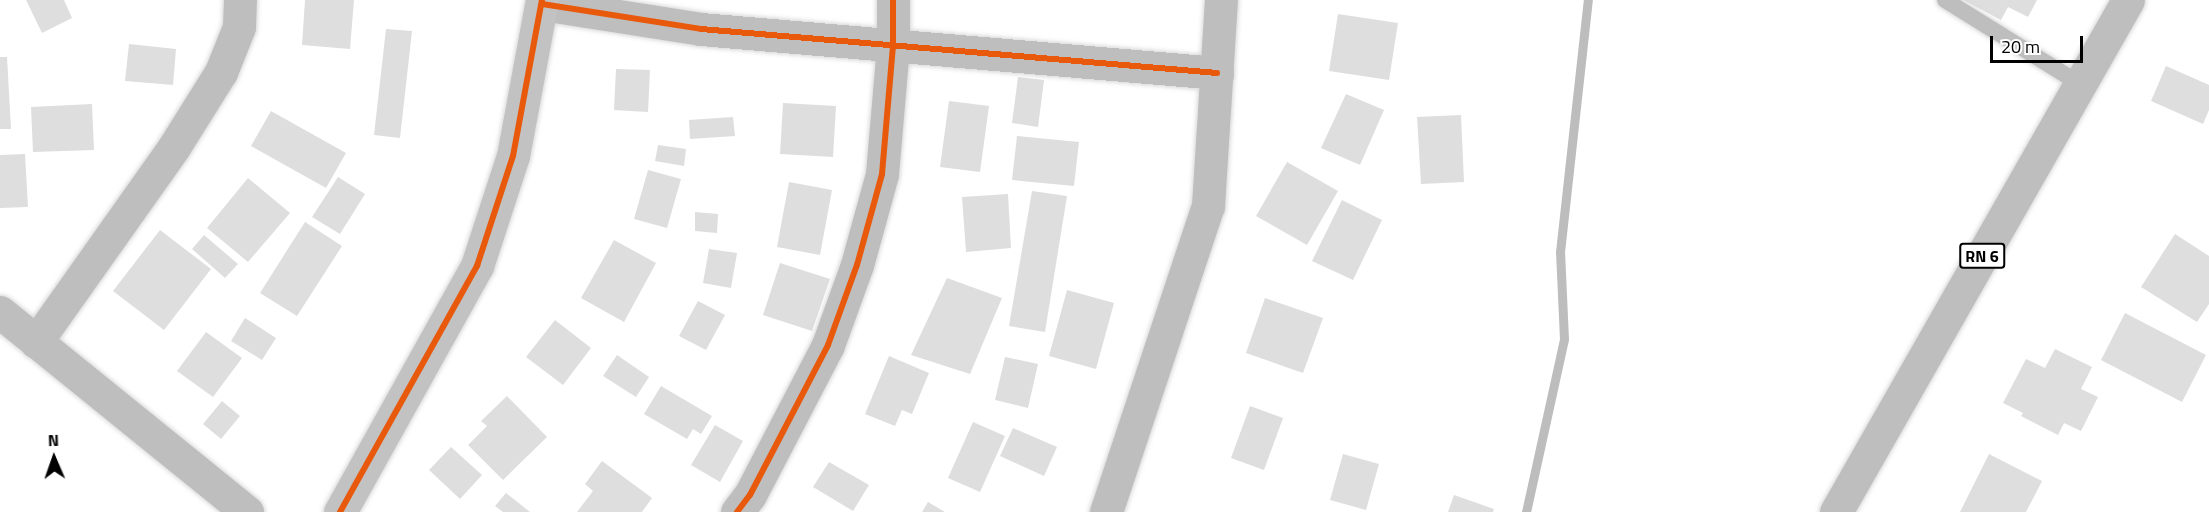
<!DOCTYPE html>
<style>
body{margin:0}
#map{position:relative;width:2209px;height:512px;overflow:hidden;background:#fff;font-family:"Titillium Web",sans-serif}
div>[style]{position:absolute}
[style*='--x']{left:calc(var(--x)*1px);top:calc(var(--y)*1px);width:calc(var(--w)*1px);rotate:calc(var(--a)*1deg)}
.stream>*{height:9px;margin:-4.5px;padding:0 4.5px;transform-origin:4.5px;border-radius:4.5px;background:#bdbdbd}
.building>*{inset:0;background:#dedede}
.roads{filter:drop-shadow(0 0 2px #dbdbdb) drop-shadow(0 0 2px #dbdbdb)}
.lane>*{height:16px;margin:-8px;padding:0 8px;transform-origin:8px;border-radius:8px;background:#bebebe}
.street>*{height:33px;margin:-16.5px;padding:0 16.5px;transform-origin:16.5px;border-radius:16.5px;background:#bebebe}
.secondary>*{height:33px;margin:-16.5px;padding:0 16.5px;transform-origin:16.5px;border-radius:16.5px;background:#c2c2c2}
.primary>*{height:33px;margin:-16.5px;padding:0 16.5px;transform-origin:16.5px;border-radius:16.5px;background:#bebebe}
.cycleway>*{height:6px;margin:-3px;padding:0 3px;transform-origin:3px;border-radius:3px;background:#e8590c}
span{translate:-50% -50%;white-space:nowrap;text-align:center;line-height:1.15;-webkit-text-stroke:6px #fff;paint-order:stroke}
.shield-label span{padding:2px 4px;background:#fff;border:2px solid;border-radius:4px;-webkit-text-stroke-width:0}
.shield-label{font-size:16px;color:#000;font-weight:700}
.north{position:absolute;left:24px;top:428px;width:60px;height:60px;-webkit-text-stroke:4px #fff;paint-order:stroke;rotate:358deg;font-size:16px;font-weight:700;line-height:24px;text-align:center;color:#000}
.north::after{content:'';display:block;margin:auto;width:21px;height:27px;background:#000;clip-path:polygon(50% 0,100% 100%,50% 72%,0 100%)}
.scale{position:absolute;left:1990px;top:36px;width:93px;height:27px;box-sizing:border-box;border:3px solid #000;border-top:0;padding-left:8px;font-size:18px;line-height:21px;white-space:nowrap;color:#000;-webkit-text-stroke:4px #fff;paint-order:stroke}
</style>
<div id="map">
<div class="stream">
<i style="--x:1526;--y:512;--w:177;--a:-77.6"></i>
<i style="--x:1564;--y:339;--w:87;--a:-92.6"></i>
<i style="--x:1560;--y:252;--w:254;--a:-83.7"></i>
</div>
<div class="building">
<i style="clip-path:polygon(26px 0,64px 0,72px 18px,42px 33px)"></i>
<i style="clip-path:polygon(305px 0,354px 0,350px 49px,302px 45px)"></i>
<i style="clip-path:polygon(1963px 0,2037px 0,2028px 17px,2008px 7px,2001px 20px)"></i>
<i style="clip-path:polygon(1338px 14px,1398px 23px,1389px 80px,1329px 71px)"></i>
<i style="clip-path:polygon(386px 29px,412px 31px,400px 138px,374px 135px)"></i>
<i style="clip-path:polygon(129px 44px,176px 49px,173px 85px,125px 81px)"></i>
<i style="clip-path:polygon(0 57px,7px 57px,11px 129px,0 129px)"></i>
<i style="clip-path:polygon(2166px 66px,2209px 85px,2209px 110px,2203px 124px,2151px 101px)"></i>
<i style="clip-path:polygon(616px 69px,650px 70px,648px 112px,614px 110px)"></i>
<i style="clip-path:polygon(1018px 77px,1044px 80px,1038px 127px,1012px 123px)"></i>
<i style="clip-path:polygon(1346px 94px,1384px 110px,1360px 165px,1321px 148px)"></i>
<i style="clip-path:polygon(949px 101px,989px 106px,980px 172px,940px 167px)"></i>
<i style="clip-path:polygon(783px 103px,836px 106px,833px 157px,780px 154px)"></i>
<i style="clip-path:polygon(92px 104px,94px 150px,33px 152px,31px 107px)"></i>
<i style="clip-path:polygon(271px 111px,346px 153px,326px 188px,251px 146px)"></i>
<i style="clip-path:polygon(1461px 115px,1464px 182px,1421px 184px,1417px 117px)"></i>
<i style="clip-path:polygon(733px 117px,735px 136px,690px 139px,689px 120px)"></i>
<i style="clip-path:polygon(1017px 136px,1079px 142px,1074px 186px,1012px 180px)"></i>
<i style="clip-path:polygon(658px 145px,686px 149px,684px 166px,655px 161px)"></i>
<i style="clip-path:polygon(25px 154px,28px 207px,0 208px,0 155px)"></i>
<i style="clip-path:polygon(1287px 162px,1338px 191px,1307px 245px,1256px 216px)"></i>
<i style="clip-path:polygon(648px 170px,681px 179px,667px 228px,634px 219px)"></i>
<i style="clip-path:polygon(338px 177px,365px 194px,340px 234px,312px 217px)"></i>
<i style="clip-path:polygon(248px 178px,290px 213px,248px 262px,207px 228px)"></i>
<i style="clip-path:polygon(789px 182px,832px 190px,820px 255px,777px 247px)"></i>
<i style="clip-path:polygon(1032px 191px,1067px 196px,1045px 332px,1009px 326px)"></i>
<i style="clip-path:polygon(1008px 194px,1011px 248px,966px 252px,962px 197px)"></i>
<i style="clip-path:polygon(1342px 200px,1382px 220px,1353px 280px,1312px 261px)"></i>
<i style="clip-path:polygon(695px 212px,718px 214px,717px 233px,695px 231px)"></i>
<i style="clip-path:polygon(305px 222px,342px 246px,297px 316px,260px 293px)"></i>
<i style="clip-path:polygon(160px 230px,211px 269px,164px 330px,113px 291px)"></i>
<i style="clip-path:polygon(2175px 234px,2209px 256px,2209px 304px,2197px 322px,2141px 287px)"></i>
<i style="clip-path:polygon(204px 235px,238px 264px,225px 278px,192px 249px)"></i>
<i style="clip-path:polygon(614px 240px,656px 263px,624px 322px,581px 298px)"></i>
<i style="clip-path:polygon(709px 249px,737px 253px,731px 288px,703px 283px)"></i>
<i style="clip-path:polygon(780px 263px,830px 279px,812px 331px,763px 315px)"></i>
<i style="clip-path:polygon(947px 278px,1002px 298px,970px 374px,911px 355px)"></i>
<i style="clip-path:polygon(1067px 290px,1114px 303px,1096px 369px,1049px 356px)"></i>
<i style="clip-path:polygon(1265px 298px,1323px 318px,1303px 373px,1246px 353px)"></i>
<i style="clip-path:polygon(698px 301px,725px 315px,706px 350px,679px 336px)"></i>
<i style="clip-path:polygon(2125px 313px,2206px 355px,2182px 402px,2101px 360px)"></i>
<i style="clip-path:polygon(245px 318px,276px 338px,262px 360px,231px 341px)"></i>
<i style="clip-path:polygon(555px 320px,591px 348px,563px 385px,526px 357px)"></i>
<i style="clip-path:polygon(206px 332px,242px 358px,213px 397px,177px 371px)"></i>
<i style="clip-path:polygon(2055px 349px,2092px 367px,2081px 389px,2098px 397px,2081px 431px,2064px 423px,2058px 435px,2021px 416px,2023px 413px,2003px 403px,2026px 359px,2045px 368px)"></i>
<i style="clip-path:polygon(617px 355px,649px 377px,636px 397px,603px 376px)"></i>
<i style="clip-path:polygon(889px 356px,929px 373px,912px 414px,902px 410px,895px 426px,865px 414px)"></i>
<i style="clip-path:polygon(1005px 357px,1038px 364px,1028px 408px,995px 400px)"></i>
<i style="clip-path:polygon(661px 386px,712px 416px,701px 434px,693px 429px,687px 439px,644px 414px)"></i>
<i style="clip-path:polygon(507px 396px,547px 437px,503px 480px,468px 445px,487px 426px,481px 421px)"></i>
<i style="clip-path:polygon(222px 401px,240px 416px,221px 439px,203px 424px)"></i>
<i style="clip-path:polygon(1250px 406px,1283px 418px,1264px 470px,1231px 458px)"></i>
<i style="clip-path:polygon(973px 422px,1005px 436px,980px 492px,948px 478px)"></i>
<i style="clip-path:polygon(715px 425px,743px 441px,720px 482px,691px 465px)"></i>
<i style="clip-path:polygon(1013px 428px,1057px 447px,1044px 476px,1000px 456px)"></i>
<i style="clip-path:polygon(451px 447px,482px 475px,460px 499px,429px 470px)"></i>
<i style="clip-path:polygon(1343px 454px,1379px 464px,1366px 510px,1330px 500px)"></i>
<i style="clip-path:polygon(1989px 454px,2042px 481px,2026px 512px,1960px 512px)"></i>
<i style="clip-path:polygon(602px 461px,652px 498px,642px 512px,577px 512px,593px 491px,585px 484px)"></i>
<i style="clip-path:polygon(829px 462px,869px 485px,853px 511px,813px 487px)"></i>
<i style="clip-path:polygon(506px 493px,530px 512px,503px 512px,495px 506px)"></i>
<i style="clip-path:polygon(1454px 495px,1494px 509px,1493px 512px,1448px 512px)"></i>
<i style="clip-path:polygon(928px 502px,945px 512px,922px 512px)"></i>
</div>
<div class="roads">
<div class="lane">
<i style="--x:1945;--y:0;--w:159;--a:31.9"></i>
</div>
<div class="street">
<i style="--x:542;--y:4;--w:161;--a:8.9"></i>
<i style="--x:701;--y:29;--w:518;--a:4.87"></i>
<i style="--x:0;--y:312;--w:318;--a:39"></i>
<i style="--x:36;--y:342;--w:239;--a:-54.7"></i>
<i style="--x:174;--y:147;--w:89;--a:-57.9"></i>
<i style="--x:221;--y:72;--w:48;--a:-68.2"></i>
<i style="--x:239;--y:27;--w:27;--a:-88"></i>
<i style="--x:737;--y:512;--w:21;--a:-53"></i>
<i style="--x:750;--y:495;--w:169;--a:-62.5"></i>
<i style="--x:828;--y:345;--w:85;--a:-70.1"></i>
<i style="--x:857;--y:265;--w:94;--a:-74.6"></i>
<i style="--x:882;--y:174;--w:129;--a:-85.1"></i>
<i style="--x:893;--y:45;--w:45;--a:-90"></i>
<i style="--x:1106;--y:512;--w:323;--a:-71.6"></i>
<i style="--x:1208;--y:206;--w:206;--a:-86.4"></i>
</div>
<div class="secondary">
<i style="--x:340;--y:512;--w:282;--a:-60.9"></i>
<i style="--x:477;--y:266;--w:116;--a:-71.9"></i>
<i style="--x:513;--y:156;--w:159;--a:-79.5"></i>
</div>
<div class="primary">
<i style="--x:1836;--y:512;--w:589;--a:-60.3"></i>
</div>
</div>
<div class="cycleway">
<i style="--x:542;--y:4;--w:161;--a:8.9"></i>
<i style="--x:701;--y:29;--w:518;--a:4.87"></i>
<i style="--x:340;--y:512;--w:282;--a:-60.9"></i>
<i style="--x:477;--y:266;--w:116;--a:-71.9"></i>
<i style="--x:513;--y:156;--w:159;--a:-79.5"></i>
<i style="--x:737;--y:512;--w:21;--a:-53"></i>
<i style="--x:750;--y:495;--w:169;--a:-62.5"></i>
<i style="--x:828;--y:345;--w:85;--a:-70.1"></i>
<i style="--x:857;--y:265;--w:94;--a:-74.6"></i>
<i style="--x:882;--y:174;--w:129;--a:-85.1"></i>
<i style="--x:893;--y:45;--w:45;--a:-90"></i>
</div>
<div class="shield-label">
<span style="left:1982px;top:256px">RN 6</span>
</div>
<div class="north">N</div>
<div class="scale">20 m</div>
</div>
